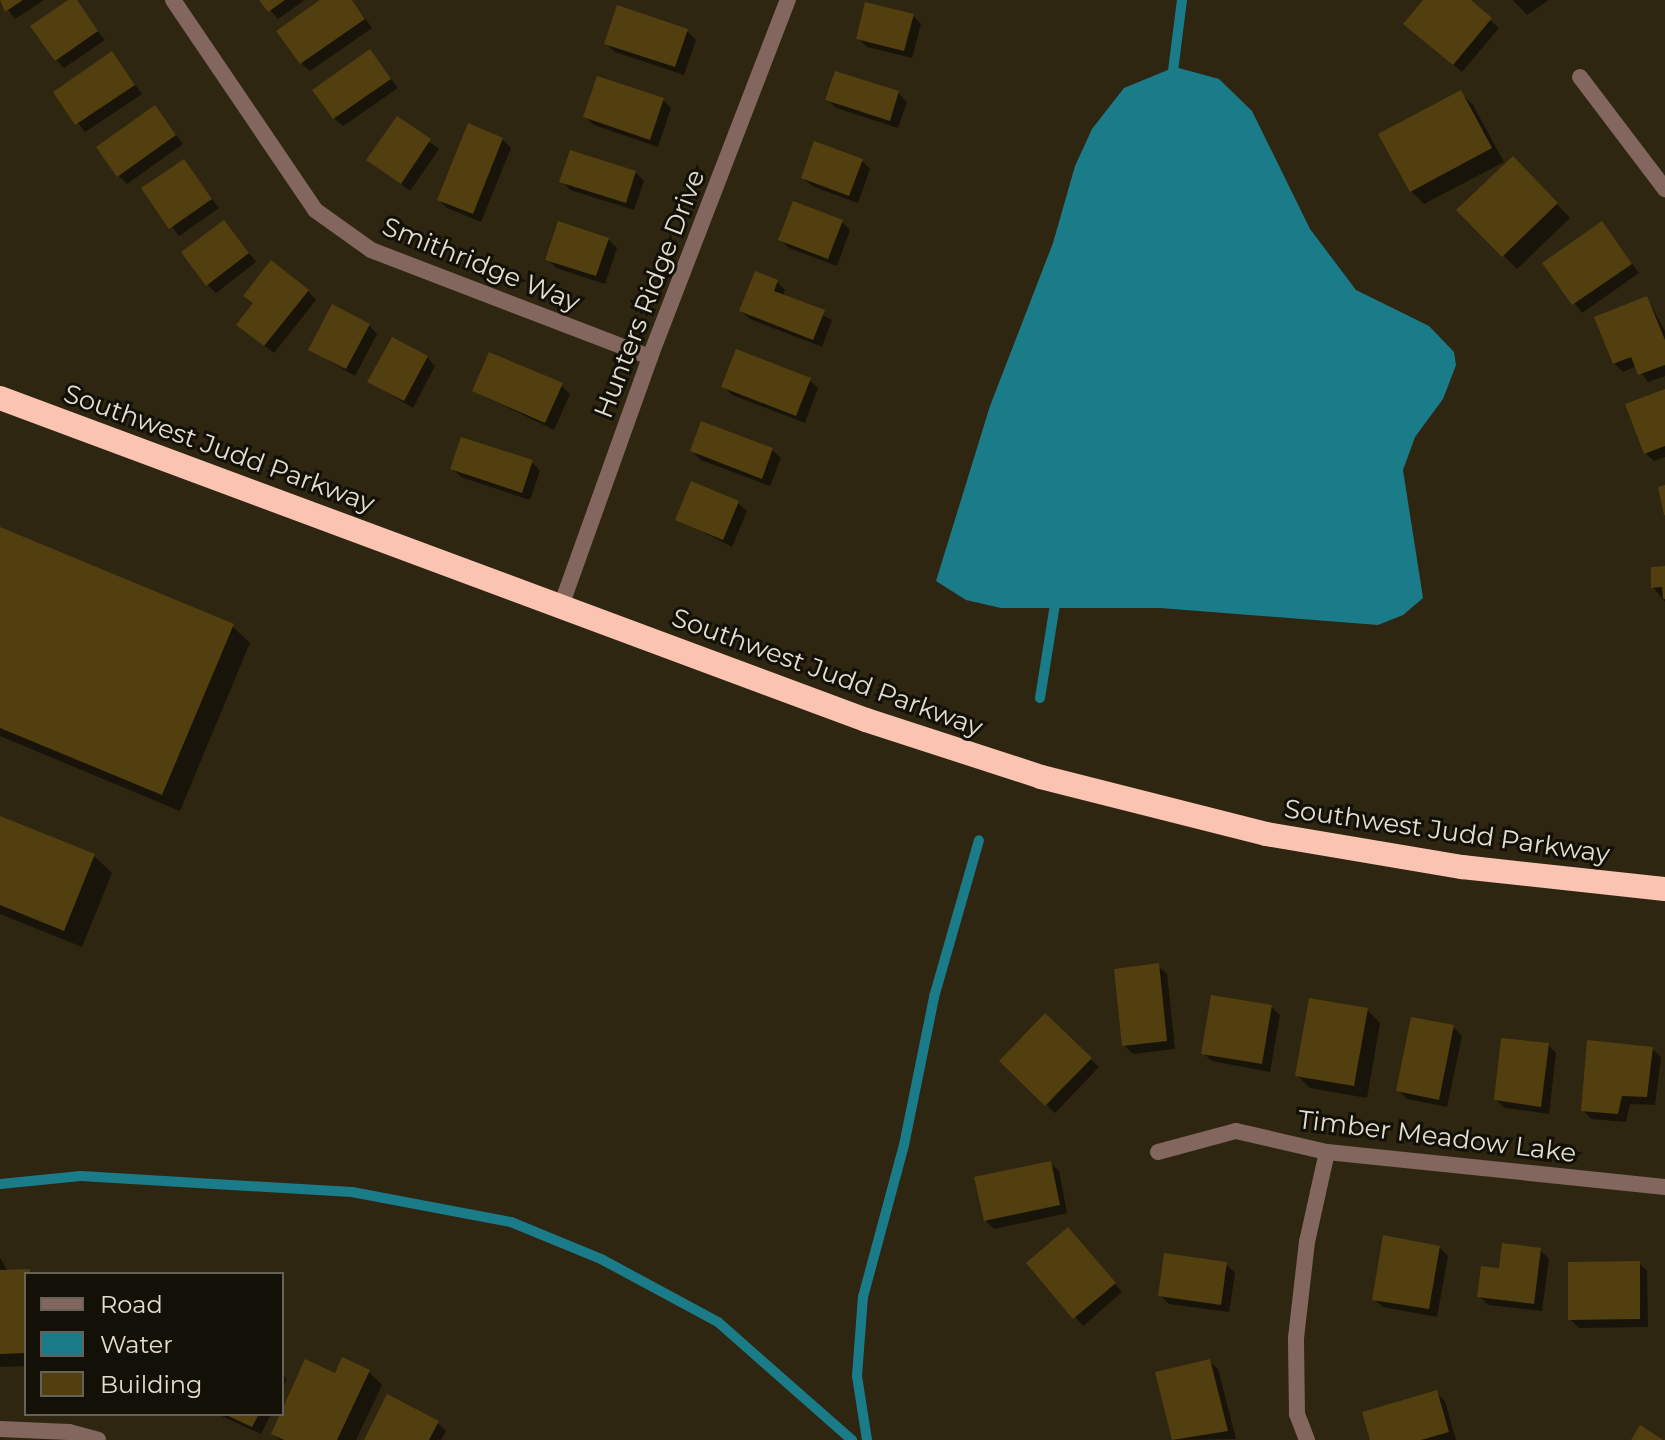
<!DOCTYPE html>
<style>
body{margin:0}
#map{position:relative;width:1665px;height:1440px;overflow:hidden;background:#2f2612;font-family:Montserrat,sans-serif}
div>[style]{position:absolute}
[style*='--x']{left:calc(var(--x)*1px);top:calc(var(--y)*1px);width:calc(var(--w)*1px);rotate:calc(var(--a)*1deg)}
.water>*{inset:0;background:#1b7c89}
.shadow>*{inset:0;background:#0007}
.stream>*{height:10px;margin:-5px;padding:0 5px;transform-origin:5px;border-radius:5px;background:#1b7c89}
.building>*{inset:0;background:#523f0f}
.street>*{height:16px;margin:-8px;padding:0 8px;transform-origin:8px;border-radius:8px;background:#83675e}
.highway>*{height:24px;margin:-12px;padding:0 12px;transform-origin:12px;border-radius:12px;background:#fbc3b2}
span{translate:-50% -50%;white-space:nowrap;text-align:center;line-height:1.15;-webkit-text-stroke:6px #131007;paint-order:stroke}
.street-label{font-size:26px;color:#e3ded1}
.legend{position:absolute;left:24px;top:1272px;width:260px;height:144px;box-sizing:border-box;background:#131007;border:2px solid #666258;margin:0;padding:10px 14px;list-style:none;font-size:24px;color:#e3ded1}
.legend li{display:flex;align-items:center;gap:16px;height:40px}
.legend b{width:40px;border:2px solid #666258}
</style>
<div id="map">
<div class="water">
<i style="clip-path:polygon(1175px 67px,1219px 79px,1252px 111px,1310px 229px,1356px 290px,1429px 326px,1454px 352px,1456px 365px,1443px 399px,1415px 437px,1403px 470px,1423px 598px,1403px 615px,1378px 625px,1160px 608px,1001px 608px,966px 600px,936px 581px,990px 406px,1053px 243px,1075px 166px,1092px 129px,1124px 88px)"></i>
</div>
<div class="shadow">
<i style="clip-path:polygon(0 0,44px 0,15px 19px)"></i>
<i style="clip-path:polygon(71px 0,105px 40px,64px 68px,56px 60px)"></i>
<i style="clip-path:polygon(262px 0,305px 0,278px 19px)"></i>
<i style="clip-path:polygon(324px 0,352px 0,372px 28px,310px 71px,301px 63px)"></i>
<i style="clip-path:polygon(1426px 0,1467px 0,1499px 28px,1462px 72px,1414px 32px)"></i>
<i style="clip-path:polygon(1513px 0,1549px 0,1527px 15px)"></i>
<i style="clip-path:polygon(913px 16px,921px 24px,912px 58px,867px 47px,858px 38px)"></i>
<i style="clip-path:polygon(687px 31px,696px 40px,684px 75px,615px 52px,606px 43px)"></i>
<i style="clip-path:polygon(370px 52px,398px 88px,343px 126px,334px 118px)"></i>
<i style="clip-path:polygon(112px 53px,142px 94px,85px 132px,55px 93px)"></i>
<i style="clip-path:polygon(1460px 92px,1473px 105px,1504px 162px,1424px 204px,1411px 191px)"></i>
<i style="clip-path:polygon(898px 93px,907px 102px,898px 128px,836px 108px,828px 100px)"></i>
<i style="clip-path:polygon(663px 100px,671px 108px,658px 147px,594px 125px,585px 117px)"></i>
<i style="clip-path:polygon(155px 107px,183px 144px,127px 184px,118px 175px)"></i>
<i style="clip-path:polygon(397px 119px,439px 149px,410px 191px,369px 160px)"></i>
<i style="clip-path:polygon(502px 139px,511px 148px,481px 222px,447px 208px,439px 200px)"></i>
<i style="clip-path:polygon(1513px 158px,1570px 218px,1517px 269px,1459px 210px)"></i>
<i style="clip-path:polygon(183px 161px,219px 208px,179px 236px,144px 189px)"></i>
<i style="clip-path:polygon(862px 161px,870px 169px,858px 203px,812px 186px,803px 178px)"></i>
<i style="clip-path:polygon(635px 172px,644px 181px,634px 210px,570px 190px,562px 181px)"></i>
<i style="clip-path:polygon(842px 222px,850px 230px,837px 266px,789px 248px,780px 239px)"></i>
<i style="clip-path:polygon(1602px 224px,1639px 273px,1582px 313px,1545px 264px)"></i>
<i style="clip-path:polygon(232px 231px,256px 262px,216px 293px,207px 284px)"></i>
<i style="clip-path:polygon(608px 239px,617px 248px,605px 284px,556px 268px,547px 259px)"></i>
<i style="clip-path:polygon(777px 282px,785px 290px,783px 296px,832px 320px,822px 347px,750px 319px,741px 311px)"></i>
<i style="clip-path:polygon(308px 291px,316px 300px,274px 353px,247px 333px)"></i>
<i style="clip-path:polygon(1647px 298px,1665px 331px,1665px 376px,1648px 382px,1636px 366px,1623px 372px,1614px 363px)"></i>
<i style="clip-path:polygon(369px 325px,377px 334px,355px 376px,311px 350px)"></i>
<i style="clip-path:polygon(427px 357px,435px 366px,413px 408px,370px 382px)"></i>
<i style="clip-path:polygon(809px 380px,818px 388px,805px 423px,732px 395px,723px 386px)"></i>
<i style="clip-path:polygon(561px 385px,570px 394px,554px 430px,474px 391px)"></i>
<i style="clip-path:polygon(1665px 391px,1665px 457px,1654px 461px,1645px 453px)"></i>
<i style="clip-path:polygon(772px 450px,781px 458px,770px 486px,701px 460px,692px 451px)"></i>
<i style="clip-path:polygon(532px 462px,540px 471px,530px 500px,461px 477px,452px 468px)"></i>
<i style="clip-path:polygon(738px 503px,747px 511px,732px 547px,678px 519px)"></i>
<i style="clip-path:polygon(0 529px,232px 626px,250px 643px,180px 811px,0 736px)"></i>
<i style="clip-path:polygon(1665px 568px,1665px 602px,1653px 587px)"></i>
<i style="clip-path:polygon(0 818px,94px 856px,112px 873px,82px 947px,0 914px)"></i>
<i style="clip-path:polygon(1158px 966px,1167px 974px,1175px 1049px,1133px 1054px,1124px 1045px)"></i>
<i style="clip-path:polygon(1271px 1007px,1280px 1015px,1270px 1072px,1212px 1061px,1203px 1053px)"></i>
<i style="clip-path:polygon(1367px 1010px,1380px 1023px,1367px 1098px,1310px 1088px,1297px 1075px)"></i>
<i style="clip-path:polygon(1045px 1016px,1099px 1067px,1055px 1113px,1001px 1061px)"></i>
<i style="clip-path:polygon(1453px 1027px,1462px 1036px,1447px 1107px,1407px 1099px,1398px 1090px)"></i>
<i style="clip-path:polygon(1548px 1045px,1556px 1053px,1549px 1114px,1505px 1108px,1496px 1100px)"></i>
<i style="clip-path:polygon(1652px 1049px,1661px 1057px,1655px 1105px,1630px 1104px,1626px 1122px,1591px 1119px,1583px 1110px)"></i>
<i style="clip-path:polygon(1050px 1163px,1059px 1171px,1067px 1213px,994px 1229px,985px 1220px)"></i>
<i style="clip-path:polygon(1076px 1238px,1122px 1292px,1083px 1326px,1029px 1264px)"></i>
<i style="clip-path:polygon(1439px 1247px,1448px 1256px,1437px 1317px,1383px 1307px,1374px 1299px)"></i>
<i style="clip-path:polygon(1540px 1250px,1549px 1259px,1542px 1311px,1488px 1305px,1479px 1296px,1501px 1270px)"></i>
<i style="clip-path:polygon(0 1258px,8px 1272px,32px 1274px,26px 1274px,26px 1366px,0 1367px)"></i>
<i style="clip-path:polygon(1639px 1263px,1647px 1271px,1648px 1327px,1579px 1328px,1570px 1319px)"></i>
<i style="clip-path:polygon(1226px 1264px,1235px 1273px,1229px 1312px,1169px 1304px,1160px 1295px)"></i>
<i style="clip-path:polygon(1209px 1361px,1218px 1369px,1236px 1439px,1174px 1440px,1157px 1374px)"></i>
<i style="clip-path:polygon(369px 1372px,382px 1385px,356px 1440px,280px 1440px,273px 1434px,336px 1376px)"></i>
<i style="clip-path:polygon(282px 1374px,287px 1379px,282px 1390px)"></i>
<i style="clip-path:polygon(1436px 1393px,1445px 1401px,1456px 1440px,1372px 1440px)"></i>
<i style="clip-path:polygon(217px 1414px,271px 1414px,261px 1434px)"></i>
<i style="clip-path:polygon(438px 1423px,446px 1431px,441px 1440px,366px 1440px)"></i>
</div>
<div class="stream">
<i style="--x:1172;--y:79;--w:80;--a:-82.8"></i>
<i style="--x:1040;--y:698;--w:101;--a:-80.9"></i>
<i style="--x:0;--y:1184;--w:81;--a:-5.6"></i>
<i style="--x:81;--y:1176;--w:271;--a:3.4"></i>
<i style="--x:352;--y:1192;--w:162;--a:10.7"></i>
<i style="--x:511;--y:1222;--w:97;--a:22.3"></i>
<i style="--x:601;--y:1259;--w:133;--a:28.3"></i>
<i style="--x:718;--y:1322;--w:179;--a:41.4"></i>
<i style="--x:867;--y:1440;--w:65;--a:-98.9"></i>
<i style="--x:857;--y:1376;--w:79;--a:-85.7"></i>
<i style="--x:863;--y:1297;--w:157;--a:-74.9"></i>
<i style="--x:904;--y:1145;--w:151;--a:-78.5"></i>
<i style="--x:934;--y:997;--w:163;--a:-74"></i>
</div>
<div class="building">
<i style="clip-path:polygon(0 0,23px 0,5px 12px)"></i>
<i style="clip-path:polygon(68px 0,77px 0,98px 31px,55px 61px,30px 26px)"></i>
<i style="clip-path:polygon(259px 0,285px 0,268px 12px)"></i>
<i style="clip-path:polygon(320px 0,352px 0,365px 19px,300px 64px,276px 31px)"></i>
<i style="clip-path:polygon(1423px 0,1471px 0,1492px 18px,1453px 65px,1403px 24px)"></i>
<i style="clip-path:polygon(865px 2px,914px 14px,904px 51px,856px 39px)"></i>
<i style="clip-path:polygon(617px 5px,688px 29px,675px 67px,604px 44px)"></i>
<i style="clip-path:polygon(370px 49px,391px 79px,333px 119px,312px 90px)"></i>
<i style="clip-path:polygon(112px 51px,135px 85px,75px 125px,53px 92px)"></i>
<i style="clip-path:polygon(835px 71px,899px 91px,890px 121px,825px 100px)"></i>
<i style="clip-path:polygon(597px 76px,664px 98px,650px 140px,583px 117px)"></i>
<i style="clip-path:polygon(1461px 90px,1492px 148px,1410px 192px,1378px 134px)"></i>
<i style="clip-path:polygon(155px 105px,176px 135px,117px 177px,96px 147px)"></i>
<i style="clip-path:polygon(397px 116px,431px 139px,401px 184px,366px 160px)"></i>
<i style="clip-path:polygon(468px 123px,503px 138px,473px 214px,437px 200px)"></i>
<i style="clip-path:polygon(814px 141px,863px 159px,849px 196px,801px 178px)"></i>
<i style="clip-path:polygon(570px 150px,636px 171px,626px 203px,559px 182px)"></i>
<i style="clip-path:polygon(1513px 156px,1558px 203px,1502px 257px,1456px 210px)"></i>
<i style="clip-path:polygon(184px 159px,212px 199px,169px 229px,141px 188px)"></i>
<i style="clip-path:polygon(793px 201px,843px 220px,828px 259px,778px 240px)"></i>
<i style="clip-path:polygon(224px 220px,249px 253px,206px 286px,181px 252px)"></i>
<i style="clip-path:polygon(558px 221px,609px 238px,596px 276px,545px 260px)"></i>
<i style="clip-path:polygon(1602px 221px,1632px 264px,1572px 305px,1542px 263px)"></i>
<i style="clip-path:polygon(271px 260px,309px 290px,264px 346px,236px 325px,253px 303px,243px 296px)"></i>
<i style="clip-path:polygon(755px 271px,778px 280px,774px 291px,825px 310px,813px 340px,739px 311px)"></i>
<i style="clip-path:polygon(1647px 296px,1665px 340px,1665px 365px,1638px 375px,1631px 357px,1613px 364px,1594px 317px)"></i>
<i style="clip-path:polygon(332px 304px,370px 324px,346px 369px,308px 350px)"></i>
<i style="clip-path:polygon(392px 337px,428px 356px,404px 401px,367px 382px)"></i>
<i style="clip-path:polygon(736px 349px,811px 378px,796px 416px,721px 387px)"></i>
<i style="clip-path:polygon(489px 352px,563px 383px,545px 423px,472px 391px)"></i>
<i style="clip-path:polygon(1665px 389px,1665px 446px,1644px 454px,1625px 404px)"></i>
<i style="clip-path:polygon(701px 421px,773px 448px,762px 479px,690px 451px)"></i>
<i style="clip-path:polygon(461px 437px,533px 460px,522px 493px,450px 469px)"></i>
<i style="clip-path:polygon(691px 481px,739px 501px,723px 540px,675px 520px)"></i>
<i style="clip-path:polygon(1665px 485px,1665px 515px,1664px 515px,1658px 487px)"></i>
<i style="clip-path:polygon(0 527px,234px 624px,162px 795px,0 728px)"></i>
<i style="clip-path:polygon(1665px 566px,1665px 599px,1663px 599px,1662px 587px,1651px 588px,1651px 567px)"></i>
<i style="clip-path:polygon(0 816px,95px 854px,64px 931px,0 905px)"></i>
<i style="clip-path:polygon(1159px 963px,1167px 1041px,1122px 1046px,1114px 969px)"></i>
<i style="clip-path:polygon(1211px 995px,1272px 1005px,1262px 1064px,1201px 1054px)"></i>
<i style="clip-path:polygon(1309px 998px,1368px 1008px,1354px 1086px,1295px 1076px)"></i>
<i style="clip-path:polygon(1045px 1013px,1092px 1058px,1045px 1106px,999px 1061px)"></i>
<i style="clip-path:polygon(1411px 1017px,1454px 1025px,1439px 1100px,1396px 1091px)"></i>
<i style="clip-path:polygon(1501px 1038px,1549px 1043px,1541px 1107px,1494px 1100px)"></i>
<i style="clip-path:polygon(1587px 1040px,1653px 1047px,1647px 1097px,1622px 1096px,1618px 1114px,1581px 1111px)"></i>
<i style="clip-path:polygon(1051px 1161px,1060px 1205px,984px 1221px,974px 1177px)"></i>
<i style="clip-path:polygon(1068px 1227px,1116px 1283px,1073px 1319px,1026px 1263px)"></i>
<i style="clip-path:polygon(1383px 1235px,1440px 1246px,1429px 1309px,1372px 1300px)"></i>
<i style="clip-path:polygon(1502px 1243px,1541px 1248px,1534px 1304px,1477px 1297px,1481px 1266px,1499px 1268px)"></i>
<i style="clip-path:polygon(1164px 1253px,1227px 1262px,1221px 1305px,1158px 1296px)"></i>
<i style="clip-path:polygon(1640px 1261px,1640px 1319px,1568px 1320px,1568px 1262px)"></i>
<i style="clip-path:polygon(30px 1269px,26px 1353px,0 1354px,0 1270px)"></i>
<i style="clip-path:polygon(342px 1357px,370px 1370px,337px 1440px,284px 1440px,271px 1434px,305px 1359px,335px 1373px)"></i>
<i style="clip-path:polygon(1210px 1359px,1228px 1431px,1172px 1440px,1155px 1372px)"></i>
<i style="clip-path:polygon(1437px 1390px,1449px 1432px,1421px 1440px,1370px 1440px,1362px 1412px)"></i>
<i style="clip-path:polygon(387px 1394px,439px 1421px,429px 1440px,364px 1440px)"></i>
<i style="clip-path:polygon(224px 1414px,259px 1414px,252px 1427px)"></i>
<i style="clip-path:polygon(1640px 1425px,1663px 1440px,1631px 1440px)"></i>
</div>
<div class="street">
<i style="--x:173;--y:0;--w:254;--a:55.9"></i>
<i style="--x:315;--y:210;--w:69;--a:35.5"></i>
<i style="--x:371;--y:250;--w:299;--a:21"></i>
<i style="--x:1580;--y:77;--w:141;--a:52.8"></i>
<i style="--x:561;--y:606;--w:264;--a:-70.3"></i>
<i style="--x:650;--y:357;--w:383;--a:-68.9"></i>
<i style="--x:1158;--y:1152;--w:81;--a:-15.1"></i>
<i style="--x:1236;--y:1131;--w:93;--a:13"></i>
<i style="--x:1327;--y:1152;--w:340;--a:5.9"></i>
<i style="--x:0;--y:1429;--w:69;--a:2.5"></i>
<i style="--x:69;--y:1432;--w:30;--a:15"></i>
<i style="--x:1307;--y:1440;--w:28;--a:-111"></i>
<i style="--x:1297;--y:1414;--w:76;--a:-90.8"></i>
<i style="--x:1296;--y:1338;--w:97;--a:-83.5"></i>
<i style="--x:1307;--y:1242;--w:92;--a:-77.5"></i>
</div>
<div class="highway">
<i style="--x:0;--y:398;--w:924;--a:20.4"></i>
<i style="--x:866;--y:720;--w:184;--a:18"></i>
<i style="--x:1041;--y:777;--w:232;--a:14.2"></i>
<i style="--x:1266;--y:834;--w:199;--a:9.6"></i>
<i style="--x:1462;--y:867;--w:204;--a:6.2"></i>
</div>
<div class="street-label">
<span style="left:481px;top:265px;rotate:22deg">Smithridge Way</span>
<span style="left:650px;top:294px;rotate:-69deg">Hunters Ridge Drive</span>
<span style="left:219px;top:449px;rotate:20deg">Southwest Judd Parkway</span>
<span style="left:827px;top:673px;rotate:20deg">Southwest Judd Parkway</span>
<span style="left:1447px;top:832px;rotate:8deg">Southwest Judd Parkway</span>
<span style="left:1437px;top:1137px;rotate:7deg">Timber Meadow Lake</span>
</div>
<ul class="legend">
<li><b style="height:10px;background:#83675e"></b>Road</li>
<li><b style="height:22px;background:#1b7c89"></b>Water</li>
<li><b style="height:22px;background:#523f0f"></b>Building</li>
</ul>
</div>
